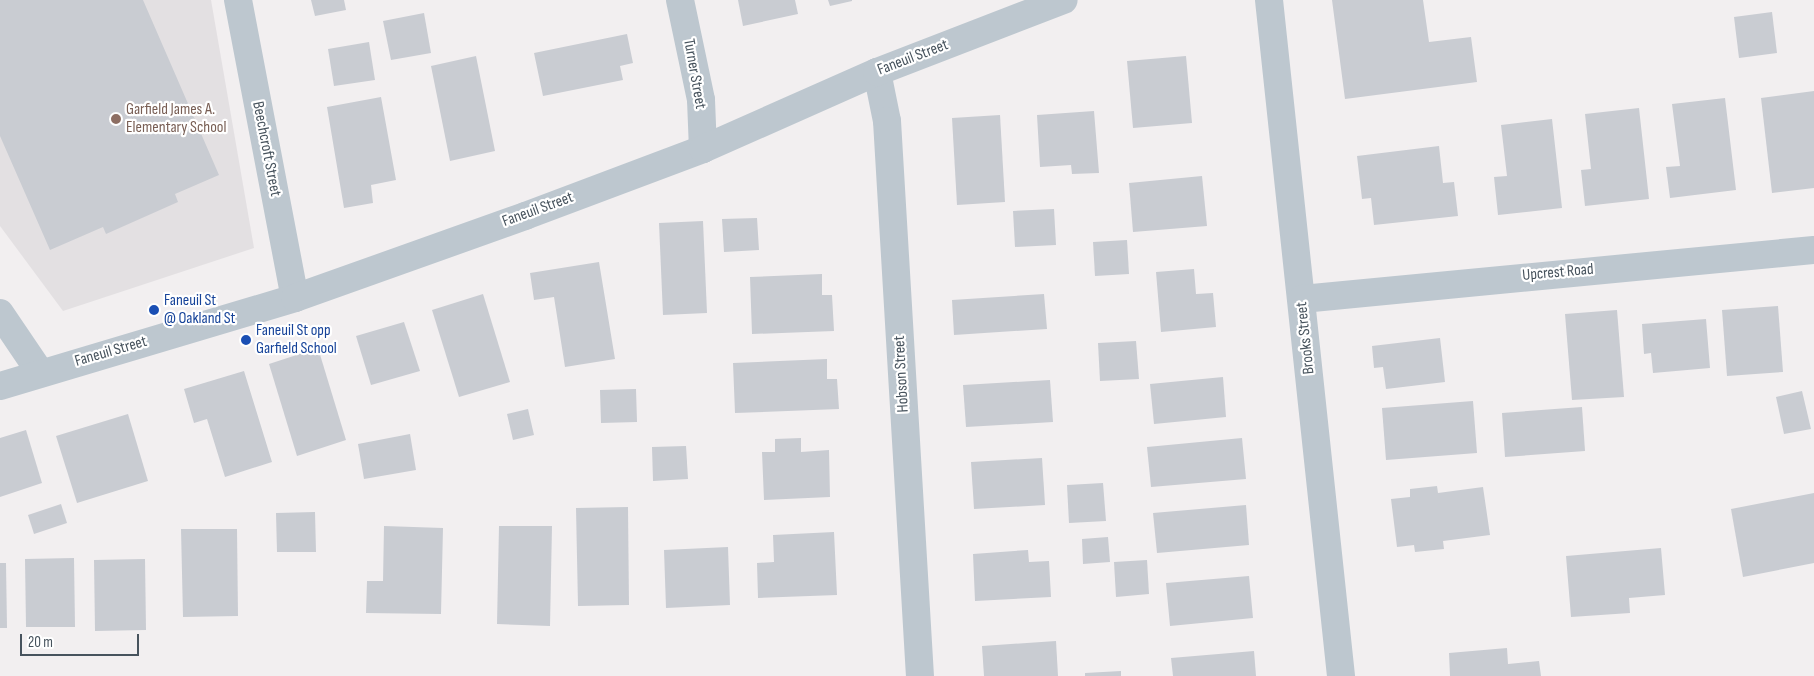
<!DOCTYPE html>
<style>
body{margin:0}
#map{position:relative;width:1814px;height:676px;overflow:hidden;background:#f2eff0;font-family:"Sofia Sans Condensed",sans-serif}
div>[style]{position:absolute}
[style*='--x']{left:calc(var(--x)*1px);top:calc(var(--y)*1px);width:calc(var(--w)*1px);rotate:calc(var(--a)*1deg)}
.education>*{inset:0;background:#e3e0e2}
.building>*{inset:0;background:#c9ccd2}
.minor>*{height:28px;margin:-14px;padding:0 14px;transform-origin:14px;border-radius:14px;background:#bdc7cf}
.dots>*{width:14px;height:14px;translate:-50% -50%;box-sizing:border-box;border:2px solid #fff;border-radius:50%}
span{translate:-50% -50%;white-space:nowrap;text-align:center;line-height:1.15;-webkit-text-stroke:4.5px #fff;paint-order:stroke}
.street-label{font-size:16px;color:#47535d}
.education-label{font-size:16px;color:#785e54}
.left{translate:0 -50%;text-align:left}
.transit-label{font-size:16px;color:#164399}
.scale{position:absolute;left:20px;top:634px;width:119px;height:22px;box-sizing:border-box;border:2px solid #47535d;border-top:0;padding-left:6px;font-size:15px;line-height:18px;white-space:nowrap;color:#47535d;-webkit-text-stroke:4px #fff;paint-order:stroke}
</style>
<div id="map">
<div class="education">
<i style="clip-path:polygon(0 0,211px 0,254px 248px,63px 311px,0 226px)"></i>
</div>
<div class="building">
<i style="clip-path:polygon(0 0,143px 0,219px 175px,175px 194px,178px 202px,106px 234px,103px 227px,50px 250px,0 136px)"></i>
<i style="clip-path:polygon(311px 0,344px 0,346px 10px,315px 16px)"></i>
<i style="clip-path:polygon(738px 0,795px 0,798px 14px,743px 26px)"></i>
<i style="clip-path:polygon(828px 0,852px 0,852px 1px,830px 6px)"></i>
<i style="clip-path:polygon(1332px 0,1423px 0,1429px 42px,1471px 37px,1477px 82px,1345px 99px)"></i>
<i style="clip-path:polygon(1772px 12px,1777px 53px,1739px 58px,1734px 17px)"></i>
<i style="clip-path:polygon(424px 13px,431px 53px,391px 60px,383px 21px)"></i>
<i style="clip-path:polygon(627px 34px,633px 63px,620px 66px,623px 80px,543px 96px,534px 53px)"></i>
<i style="clip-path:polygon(369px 42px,375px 80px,334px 86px,328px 49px)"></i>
<i style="clip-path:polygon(476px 56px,495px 151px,450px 161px,431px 66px)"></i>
<i style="clip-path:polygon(1186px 56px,1192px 123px,1133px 128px,1127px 61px)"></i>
<i style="clip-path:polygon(1814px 91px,1814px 188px,1772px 193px,1761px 98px)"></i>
<i style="clip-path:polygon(381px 97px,396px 180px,371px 185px,373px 203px,344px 208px,327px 107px)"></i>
<i style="clip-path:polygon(1725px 98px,1736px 190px,1670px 198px,1666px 167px,1680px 166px,1672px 104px)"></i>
<i style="clip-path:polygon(1639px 108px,1649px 199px,1585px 206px,1581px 170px,1591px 169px,1585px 114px)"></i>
<i style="clip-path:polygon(1094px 111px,1099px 173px,1072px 174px,1071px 165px,1040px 167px,1037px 115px)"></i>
<i style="clip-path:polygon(1000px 115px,1005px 202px,957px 205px,952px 118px)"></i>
<i style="clip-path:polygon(1552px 119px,1562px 208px,1498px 215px,1494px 177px,1507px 176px,1501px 125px)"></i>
<i style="clip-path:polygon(1439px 146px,1443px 183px,1454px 182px,1458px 216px,1374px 225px,1371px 198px,1362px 199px,1357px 156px)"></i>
<i style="clip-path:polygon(1202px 176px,1207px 226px,1133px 232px,1129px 183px)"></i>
<i style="clip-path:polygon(1054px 209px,1056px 245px,1015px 247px,1013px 211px)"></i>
<i style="clip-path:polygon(757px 218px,759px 250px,724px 252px,722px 219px)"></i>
<i style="clip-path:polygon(703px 221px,707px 313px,663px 315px,659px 223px)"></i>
<i style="clip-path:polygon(1127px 240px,1129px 274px,1095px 276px,1093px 242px)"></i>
<i style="clip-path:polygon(599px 262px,615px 359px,565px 367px,554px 297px,534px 300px,530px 273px)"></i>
<i style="clip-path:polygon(1194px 269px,1196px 294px,1213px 293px,1216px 327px,1161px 332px,1156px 272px)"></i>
<i style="clip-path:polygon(822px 274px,822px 295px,832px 295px,834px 331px,752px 334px,750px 277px)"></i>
<i style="clip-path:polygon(483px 294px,510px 382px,459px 397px,432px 310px)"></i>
<i style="clip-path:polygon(1044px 294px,1047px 329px,954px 335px,952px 300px)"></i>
<i style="clip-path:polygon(1778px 306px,1783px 372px,1727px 376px,1722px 310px)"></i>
<i style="clip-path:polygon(1617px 310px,1624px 397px,1572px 400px,1565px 314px)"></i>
<i style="clip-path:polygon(1706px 319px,1710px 368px,1653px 373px,1651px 353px,1644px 354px,1642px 324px)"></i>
<i style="clip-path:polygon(404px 322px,420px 371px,371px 385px,356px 336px)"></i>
<i style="clip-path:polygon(1440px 338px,1445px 382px,1386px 389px,1383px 367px,1374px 368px,1372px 346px)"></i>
<i style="clip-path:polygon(1136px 341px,1139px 379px,1100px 381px,1098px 343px)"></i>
<i style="clip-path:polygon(318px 348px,346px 440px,297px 456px,269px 364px)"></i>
<i style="clip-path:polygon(827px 359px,827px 379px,837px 379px,839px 409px,735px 413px,733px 363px)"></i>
<i style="clip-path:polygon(244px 371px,272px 462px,225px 477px,207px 419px,194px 423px,184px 389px)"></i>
<i style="clip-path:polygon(1223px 377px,1226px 417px,1154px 424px,1150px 384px)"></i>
<i style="clip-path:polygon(1050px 380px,1053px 422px,966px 427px,963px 385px)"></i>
<i style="clip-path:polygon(636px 389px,637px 422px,601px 423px,600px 390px)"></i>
<i style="clip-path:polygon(1802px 391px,1811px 429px,1784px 434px,1776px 397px)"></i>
<i style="clip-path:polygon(1473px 401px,1477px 453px,1386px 460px,1382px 408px)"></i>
<i style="clip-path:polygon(1582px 407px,1585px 451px,1505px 457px,1502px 413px)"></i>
<i style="clip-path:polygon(528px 409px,534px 435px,513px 440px,507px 414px)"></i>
<i style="clip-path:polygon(128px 414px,148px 481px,77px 503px,56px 436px)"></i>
<i style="clip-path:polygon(26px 430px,42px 483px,0 497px,0 438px)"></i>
<i style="clip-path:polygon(410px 434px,416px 470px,364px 479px,358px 444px)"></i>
<i style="clip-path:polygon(801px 438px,801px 452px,829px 450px,830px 497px,764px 500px,762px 452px,775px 452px,775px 439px)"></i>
<i style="clip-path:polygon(1242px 438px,1246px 479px,1151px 487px,1147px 447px)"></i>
<i style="clip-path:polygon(686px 446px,688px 479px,653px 481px,652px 447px)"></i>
<i style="clip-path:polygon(1042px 458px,1045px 505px,974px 509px,971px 462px)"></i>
<i style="clip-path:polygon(1103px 483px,1106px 521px,1069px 523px,1067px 485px)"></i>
<i style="clip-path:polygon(1437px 486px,1438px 493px,1483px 487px,1490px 535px,1443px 541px,1444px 549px,1415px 552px,1414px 545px,1397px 547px,1391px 499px,1410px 497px,1410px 489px)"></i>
<i style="clip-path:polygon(1814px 493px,1814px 563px,1743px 577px,1731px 509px)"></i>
<i style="clip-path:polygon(61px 504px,67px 523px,34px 534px,28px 515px)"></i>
<i style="clip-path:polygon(1246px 505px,1249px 545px,1157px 553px,1153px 513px)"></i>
<i style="clip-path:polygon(628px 507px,629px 605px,578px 606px,576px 508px)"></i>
<i style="clip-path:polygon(315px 512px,316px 552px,277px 552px,276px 513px)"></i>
<i style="clip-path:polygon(384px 526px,443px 528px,441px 614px,366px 613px,367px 581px,383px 581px)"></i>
<i style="clip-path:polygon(499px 526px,552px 526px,550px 626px,497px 624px)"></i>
<i style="clip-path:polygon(181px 529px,237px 529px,238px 616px,183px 617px)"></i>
<i style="clip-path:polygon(834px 532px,837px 595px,758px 598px,757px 563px,774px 562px,773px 535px)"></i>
<i style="clip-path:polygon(1108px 537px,1110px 562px,1083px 564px,1082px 539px)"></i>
<i style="clip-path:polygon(728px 547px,730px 605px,666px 608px,664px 550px)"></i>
<i style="clip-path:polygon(1661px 548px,1665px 595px,1629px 598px,1630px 613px,1571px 617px,1566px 556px)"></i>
<i style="clip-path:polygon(1028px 550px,1029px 562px,1049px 561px,1051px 597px,975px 601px,973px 554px)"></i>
<i style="clip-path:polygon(74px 558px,75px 627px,26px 627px,25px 559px)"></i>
<i style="clip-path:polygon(145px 559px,146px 630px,95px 631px,94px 560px)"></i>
<i style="clip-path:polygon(1147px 560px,1149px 594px,1116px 597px,1114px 562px)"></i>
<i style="clip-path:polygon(0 563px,6px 563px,7px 628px,0 628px)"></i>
<i style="clip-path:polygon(1249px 576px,1253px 618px,1170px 626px,1166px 583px)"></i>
<i style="clip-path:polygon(1056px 641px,1058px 676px,984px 676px,982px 646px)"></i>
<i style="clip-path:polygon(1507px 648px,1508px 664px,1539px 661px,1541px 676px,1450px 676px,1449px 653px)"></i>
<i style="clip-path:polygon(1254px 651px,1256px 676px,1173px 676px,1171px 658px)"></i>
<i style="clip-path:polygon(1121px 671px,1121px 676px,1085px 676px,1085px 673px)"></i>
</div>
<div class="minor">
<i style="--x:238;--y:0;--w:303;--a:79.2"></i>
<i style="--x:680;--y:0;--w:102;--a:78.1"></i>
<i style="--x:701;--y:100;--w:49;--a:87.7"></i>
<i style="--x:1269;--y:0;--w:680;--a:83.92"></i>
<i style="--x:877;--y:72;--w:50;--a:78.5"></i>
<i style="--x:887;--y:121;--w:556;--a:86.6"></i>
<i style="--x:1302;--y:299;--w:514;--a:-5.47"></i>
<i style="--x:0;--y:313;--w:71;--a:55.9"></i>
<i style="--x:0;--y:386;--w:308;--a:-16.6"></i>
<i style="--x:295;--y:298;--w:244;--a:-19.6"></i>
<i style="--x:525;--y:216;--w:190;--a:-20.6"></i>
<i style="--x:703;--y:149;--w:190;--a:-23.9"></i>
<i style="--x:877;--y:72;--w:200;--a:-21.1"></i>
</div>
<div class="dots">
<i style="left:116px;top:119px;background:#8d6e63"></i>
<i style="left:154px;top:310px;background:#1a4fb4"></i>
<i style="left:246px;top:340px;background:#1a4fb4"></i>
</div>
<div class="street-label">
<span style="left:913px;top:58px;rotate:-21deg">Faneuil Street</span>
<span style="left:694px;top:74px;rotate:80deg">Turner Street</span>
<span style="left:266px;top:149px;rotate:79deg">Beechcroft Street</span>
<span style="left:538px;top:210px;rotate:-20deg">Faneuil Street</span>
<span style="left:1558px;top:273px;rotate:-5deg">Upcrest Road</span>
<span style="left:1306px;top:338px;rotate:-96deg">Brooks Street</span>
<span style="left:111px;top:352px;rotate:-16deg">Faneuil Street</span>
<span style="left:902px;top:374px;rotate:-93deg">Hobson Street</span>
</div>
<div class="education-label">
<span class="left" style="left:126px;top:119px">Garfield James A.<br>Elementary School</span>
</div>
<div class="transit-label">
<span class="left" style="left:164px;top:310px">Faneuil St<br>@ Oakland St</span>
<span class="left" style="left:256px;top:340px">Faneuil St opp<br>Garfield School</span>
</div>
<div class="scale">20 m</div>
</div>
